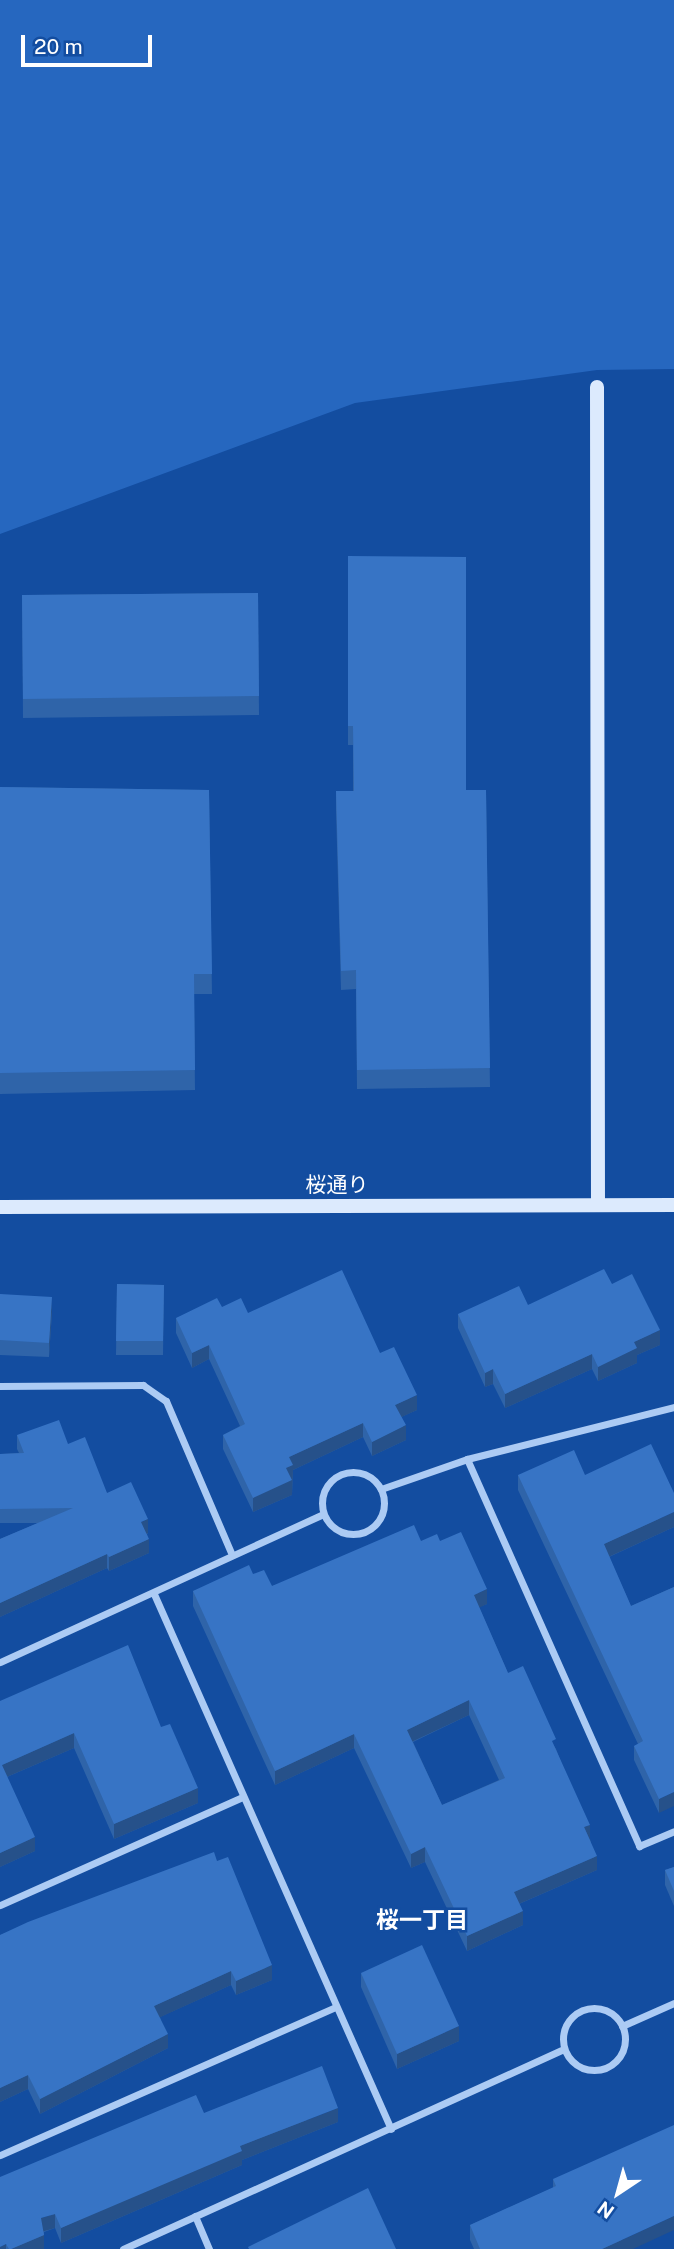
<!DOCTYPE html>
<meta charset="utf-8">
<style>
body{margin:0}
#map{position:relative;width:674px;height:2249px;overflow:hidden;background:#134da0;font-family:"Public Sans","Noto Sans JP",sans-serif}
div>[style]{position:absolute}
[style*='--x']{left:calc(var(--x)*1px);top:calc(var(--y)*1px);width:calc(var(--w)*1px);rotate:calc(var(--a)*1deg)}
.green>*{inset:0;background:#2667bf}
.street>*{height:7px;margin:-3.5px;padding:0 3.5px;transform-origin:3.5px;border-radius:3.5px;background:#accbf4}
.street>.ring{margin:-3.5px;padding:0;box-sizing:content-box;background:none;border:7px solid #accbf4;border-radius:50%}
.secondary>*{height:14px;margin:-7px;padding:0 7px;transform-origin:7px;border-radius:7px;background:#dceafd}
.wall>*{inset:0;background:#2f64a9}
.shaded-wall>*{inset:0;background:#26518a}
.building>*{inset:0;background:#3774c5}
span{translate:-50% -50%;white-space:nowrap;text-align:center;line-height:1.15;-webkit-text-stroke:5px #134da0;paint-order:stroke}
.street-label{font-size:21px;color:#fff}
.neighbourhood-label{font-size:23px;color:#fff;font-weight:700}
.north{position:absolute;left:583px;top:2158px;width:70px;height:70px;-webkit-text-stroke:5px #134da0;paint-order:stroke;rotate:216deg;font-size:19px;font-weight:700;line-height:28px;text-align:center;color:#fff}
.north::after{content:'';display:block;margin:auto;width:24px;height:32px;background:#fff;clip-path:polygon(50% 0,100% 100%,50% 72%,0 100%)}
.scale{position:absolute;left:21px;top:35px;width:131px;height:32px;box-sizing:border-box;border:4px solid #fff;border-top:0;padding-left:9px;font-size:21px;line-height:24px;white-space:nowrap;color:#fff;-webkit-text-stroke:5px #134da0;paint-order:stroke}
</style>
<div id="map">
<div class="green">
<i style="clip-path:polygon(0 0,674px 0,674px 369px,597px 370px,355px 403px,0 534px)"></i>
</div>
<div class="street">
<i style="--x:0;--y:1386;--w:143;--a:-0.4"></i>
<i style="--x:143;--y:1385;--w:28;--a:35"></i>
<i style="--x:166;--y:1401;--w:165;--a:66.8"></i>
<i style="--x:467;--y:1459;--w:424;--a:66"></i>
<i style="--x:639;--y:1846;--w:38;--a:-23"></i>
<i class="ring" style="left:322px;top:1472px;width:55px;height:55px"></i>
<i style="--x:381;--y:1489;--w:91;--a:-19.2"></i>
<i style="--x:467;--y:1459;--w:213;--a:-14.1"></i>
<i style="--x:154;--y:1594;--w:585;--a:66.11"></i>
<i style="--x:0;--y:1662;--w:355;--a:-24.6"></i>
<i style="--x:0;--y:1905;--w:266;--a:-24"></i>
<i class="ring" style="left:563px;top:2008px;width:55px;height:55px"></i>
<i style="--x:622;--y:2026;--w:57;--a:-23.9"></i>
<i style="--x:0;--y:2155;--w:367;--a:-23.8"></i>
<i style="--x:195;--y:2216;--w:36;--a:67"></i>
<i style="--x:123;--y:2249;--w:484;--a:-24.4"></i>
</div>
<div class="secondary">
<i style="--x:597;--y:387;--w:818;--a:89.93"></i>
<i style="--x:0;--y:1207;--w:674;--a:-0.17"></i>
</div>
<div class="wall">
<i style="clip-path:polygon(348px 556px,466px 790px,486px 790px,490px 1087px,357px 1089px,356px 989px,341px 990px,336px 810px,336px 791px,353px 791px,353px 745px,348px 745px)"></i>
<i style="clip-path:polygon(258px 593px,259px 715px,23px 718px,22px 595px)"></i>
<i style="clip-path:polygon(0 787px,209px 790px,212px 994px,194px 994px,195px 1090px,0 1094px)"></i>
<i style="clip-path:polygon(117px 1284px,164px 1285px,163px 1355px,116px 1355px)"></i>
<i style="clip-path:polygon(612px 1284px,660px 1345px,637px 1355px,637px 1363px,598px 1381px,592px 1369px,505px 1408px,493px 1384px,485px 1387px,458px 1328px,458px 1314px,528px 1305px)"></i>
<i style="clip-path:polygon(0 1294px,52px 1312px,49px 1357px,0 1355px)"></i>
<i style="clip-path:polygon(222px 1307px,248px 1313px,380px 1353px,417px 1410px,401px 1417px,406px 1440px,372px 1456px,363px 1437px,293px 1470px,292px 1495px,253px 1512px,223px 1449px,223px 1435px,240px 1426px,209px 1359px,192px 1368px,176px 1333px,176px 1318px)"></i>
<i style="clip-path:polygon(17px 1435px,68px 1444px,107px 1493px,148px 1533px,147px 1534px,149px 1553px,109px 1571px,107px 1568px,0 1617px,0 1539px,38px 1523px,0 1523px,0 1454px,19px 1453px,17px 1449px)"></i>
<i style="clip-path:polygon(518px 1475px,585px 1475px,674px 1527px,609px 1557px,631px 1606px,674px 1587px,659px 1813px,634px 1760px,634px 1746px,638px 1744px,518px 1490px)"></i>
<i style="clip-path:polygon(evenodd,421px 1541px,440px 1541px,487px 1604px,479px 1607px,508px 1673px,556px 1749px,590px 1839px,597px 1870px,519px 1904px,523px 1925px,467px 1951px,425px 1862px,411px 1868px,354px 1748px,275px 1785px,193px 1606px,193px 1591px,253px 1574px,272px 1586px,421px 1541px,469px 1715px,499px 1780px,442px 1805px,413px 1742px,469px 1715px)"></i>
<i style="clip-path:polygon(0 1701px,161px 1727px,198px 1803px,114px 1839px,74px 1748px,7px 1777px,35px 1851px,0 1867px)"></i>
<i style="clip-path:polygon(217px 1861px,272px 1980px,236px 1995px,231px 1985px,160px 2017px,168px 2048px,40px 2114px,28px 2089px,0 2102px,0 1935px)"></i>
<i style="clip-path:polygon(674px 1867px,674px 1906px,665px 1885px,665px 1870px)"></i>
<i style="clip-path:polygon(361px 1973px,459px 2041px,397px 2069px,361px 1987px)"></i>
<i style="clip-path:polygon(204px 2113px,338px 2122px,242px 2160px,242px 2165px,61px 2243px,55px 2228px,44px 2232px,44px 2249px,0 2249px)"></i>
<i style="clip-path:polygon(553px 2179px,633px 2249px,474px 2249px,470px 2240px,470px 2225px,553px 2188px)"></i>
</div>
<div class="shaded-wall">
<i style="clip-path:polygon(52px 1297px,52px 1312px,49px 1357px,49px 1343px)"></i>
<i style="clip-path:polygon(660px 1330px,660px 1345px,637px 1355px,637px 1363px,598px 1381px,598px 1367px,634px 1342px)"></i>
<i style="clip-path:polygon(209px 1345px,209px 1359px,192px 1368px,192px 1353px)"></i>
<i style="clip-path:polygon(592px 1354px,592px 1369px,505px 1408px,505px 1394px)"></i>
<i style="clip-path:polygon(493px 1369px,493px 1384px,485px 1387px,485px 1373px)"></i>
<i style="clip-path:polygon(417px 1395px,417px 1410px,395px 1420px,395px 1405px)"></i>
<i style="clip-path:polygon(363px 1423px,363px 1437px,293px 1470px,292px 1495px,253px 1512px,253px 1498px,286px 1468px,289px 1457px)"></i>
<i style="clip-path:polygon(406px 1425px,406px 1440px,372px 1456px,372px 1442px)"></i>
<i style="clip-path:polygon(674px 1512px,674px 1527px,604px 1559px,604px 1544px)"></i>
<i style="clip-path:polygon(148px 1519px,148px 1533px,141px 1537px,141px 1522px)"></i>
<i style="clip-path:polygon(149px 1539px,149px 1553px,109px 1571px,109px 1557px)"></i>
<i style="clip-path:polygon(107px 1554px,107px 1568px,0 1617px,0 1603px)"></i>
<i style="clip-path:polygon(487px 1589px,487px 1604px,474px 1610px,474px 1595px)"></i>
<i style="clip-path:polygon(469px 1700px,469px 1715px,407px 1744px,407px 1730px)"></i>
<i style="clip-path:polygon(74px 1733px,74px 1748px,2px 1779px,2px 1765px)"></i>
<i style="clip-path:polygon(354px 1734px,354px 1748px,275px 1785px,275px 1771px)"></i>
<i style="clip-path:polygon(198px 1788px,198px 1803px,114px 1839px,114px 1824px)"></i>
<i style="clip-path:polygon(674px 1792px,674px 1806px,659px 1813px,659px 1799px)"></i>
<i style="clip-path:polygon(590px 1825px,590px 1840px,584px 1827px)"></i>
<i style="clip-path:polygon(35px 1837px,35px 1851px,0 1867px,0 1853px)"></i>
<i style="clip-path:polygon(425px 1847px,425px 1862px,411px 1868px,411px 1854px)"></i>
<i style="clip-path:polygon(597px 1856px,597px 1870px,514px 1906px,514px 1892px)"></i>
<i style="clip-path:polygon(523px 1911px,523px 1925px,467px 1951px,467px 1936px)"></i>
<i style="clip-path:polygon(272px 1965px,272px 1980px,236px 1995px,236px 1981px)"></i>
<i style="clip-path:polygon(231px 1971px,231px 1985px,154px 2020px,154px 2006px)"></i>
<i style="clip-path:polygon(459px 2026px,459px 2041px,397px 2069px,397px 2054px)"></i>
<i style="clip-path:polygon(168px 2034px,168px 2048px,40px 2114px,40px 2099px)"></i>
<i style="clip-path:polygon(28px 2075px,28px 2089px,0 2102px,0 2088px)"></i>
<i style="clip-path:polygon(338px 2108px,338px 2122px,242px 2160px,242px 2165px,61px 2243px,61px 2228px,240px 2146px)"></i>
<i style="clip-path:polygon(55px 2214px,55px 2228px,41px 2232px,41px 2218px)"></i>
<i style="clip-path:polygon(674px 2216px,674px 2230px,633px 2249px,602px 2249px)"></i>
<i style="clip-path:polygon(44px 2235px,44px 2249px,11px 2249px)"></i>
<i style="clip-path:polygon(6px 2244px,6px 2249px,0 2249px,0 2247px)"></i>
</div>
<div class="building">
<i style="clip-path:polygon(348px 556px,466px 557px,466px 790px,486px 790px,490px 1068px,357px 1070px,356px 970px,341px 971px,336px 791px,354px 791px,353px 726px,348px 726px)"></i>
<i style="clip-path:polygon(258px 593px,259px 696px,23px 699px,22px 595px)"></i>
<i style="clip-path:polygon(0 787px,209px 790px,212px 974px,194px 974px,195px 1070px,0 1073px)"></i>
<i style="clip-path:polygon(604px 1269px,612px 1284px,632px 1274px,660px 1330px,634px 1342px,637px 1348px,598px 1367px,592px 1354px,505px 1394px,493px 1369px,485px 1373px,458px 1314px,519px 1286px,528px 1305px)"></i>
<i style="clip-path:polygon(342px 1270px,380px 1353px,394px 1347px,417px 1395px,395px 1405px,406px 1425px,372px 1442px,363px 1423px,289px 1457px,293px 1465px,286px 1468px,292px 1480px,253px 1498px,223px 1435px,245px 1424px,209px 1345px,192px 1353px,176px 1318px,217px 1298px,222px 1307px,241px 1298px,248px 1313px)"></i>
<i style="clip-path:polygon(117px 1284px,164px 1285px,163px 1341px,116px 1341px)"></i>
<i style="clip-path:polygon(0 1294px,52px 1297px,49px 1343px,0 1340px)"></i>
<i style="clip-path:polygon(59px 1420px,68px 1444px,85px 1437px,107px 1493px,131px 1482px,148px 1519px,141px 1522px,149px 1539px,109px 1557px,107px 1554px,0 1603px,0 1539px,73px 1508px,0 1509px,0 1454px,24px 1453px,17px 1435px)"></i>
<i style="clip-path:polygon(651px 1444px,674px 1493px,674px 1512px,604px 1544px,631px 1606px,674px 1587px,674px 1792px,659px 1799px,634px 1746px,643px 1741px,518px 1475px,574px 1450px,585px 1475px)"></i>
<i style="clip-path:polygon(evenodd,414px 1525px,421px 1541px,437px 1534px,440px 1541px,461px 1532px,487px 1589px,474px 1595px,508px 1673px,523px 1666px,556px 1739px,552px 1741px,590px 1825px,584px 1827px,597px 1856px,514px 1892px,523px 1911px,467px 1936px,425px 1847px,411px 1854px,354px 1734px,275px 1771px,193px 1591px,249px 1565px,253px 1574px,264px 1570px,272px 1586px,414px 1525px,469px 1700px,505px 1778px,442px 1805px,407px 1730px,469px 1700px)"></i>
<i style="clip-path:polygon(128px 1645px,161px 1727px,170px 1724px,198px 1788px,114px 1824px,74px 1733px,2px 1765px,35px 1837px,0 1853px,0 1701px)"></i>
<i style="clip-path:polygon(214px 1852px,217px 1861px,228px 1857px,272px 1965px,236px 1981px,231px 1971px,154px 2006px,168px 2034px,40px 2099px,28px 2075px,0 2088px,0 1935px,28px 1922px)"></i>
<i style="clip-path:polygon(674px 1867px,674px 1891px,665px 1870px)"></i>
<i style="clip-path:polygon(422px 1945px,459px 2026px,397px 2054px,361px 1973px)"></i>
<i style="clip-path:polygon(322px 2066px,338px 2108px,240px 2146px,242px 2151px,61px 2228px,55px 2214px,41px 2218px,44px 2235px,11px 2249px,9px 2249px,6px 2244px,0 2247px,0 2177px,196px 2095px,204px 2113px)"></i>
<i style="clip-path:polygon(674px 2125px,674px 2216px,602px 2249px,480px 2249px,470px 2225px,556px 2186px,553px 2179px)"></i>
<i style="clip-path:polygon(368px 2188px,396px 2249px,249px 2249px,248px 2247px)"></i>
</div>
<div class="street-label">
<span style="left:337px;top:1185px">桜通り</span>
</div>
<div class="neighbourhood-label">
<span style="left:422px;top:1920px">桜一丁目</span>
</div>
<div class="north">N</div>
<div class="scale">20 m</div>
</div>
